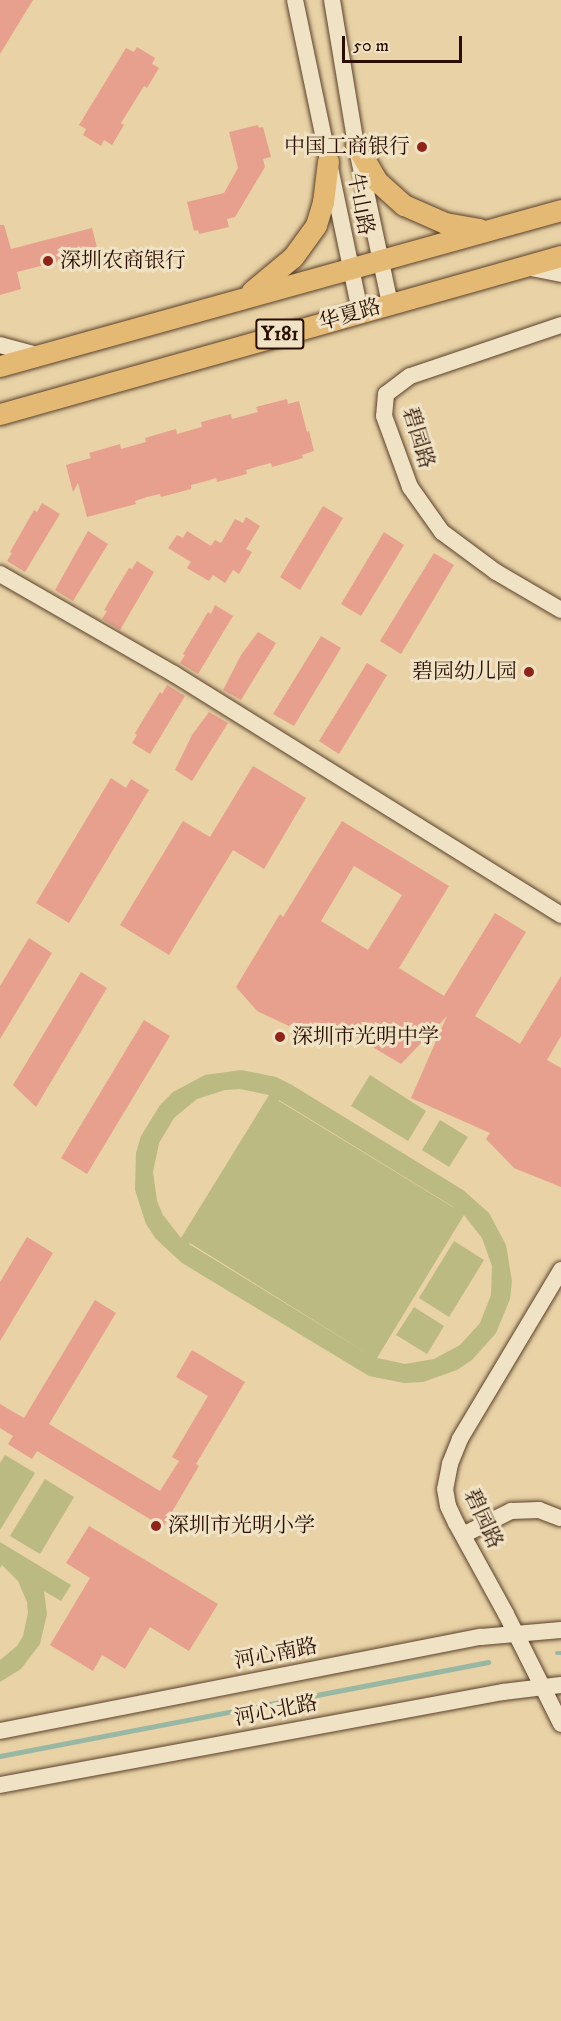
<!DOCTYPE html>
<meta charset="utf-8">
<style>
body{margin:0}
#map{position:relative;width:561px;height:2021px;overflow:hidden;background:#e8d2a6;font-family:"IM FELL DW Pica","Noto Serif SC",serif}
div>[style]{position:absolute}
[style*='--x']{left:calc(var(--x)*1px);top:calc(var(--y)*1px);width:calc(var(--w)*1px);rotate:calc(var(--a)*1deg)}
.green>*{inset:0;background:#bbba83}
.stream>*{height:4.5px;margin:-2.25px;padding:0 2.25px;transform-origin:2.25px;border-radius:2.25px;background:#98b8a4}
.building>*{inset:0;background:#e7a08d}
.roads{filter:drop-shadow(0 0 2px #5a402a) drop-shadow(0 0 2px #5a402a)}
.minor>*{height:16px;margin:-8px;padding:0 8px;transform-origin:8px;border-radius:8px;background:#f0e2c5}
.major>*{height:21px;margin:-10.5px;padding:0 10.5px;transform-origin:10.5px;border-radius:10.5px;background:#e4b973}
.dots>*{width:16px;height:16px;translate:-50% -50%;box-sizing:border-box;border:3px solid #f0e2c5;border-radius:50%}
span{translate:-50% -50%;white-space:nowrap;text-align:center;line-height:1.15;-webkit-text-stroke:6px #f0e2c5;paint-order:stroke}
.shield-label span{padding:2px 4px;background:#f0e2c5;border:2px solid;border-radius:4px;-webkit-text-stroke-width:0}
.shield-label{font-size:20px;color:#2a0f01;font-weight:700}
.poi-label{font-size:21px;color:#2a0f01}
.right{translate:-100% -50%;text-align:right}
.left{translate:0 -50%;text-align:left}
.street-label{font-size:21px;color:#2a0f01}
.scale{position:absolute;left:342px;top:36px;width:120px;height:27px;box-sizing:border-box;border:3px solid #2a0f01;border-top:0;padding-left:8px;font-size:18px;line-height:21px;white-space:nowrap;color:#2a0f01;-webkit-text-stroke:4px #f0e2c5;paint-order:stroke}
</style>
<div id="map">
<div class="green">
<i style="clip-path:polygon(evenodd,241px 1070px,276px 1077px,292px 1085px,463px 1190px,489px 1213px,506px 1245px,512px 1281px,510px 1299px,496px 1333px,472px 1360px,457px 1370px,423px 1382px,404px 1383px,369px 1376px,182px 1263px,156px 1239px,146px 1224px,135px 1190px,136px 1153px,141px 1136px,160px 1105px,173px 1092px,205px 1075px,241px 1070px,240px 1089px,269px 1095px,181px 1238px,163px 1215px,157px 1201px,153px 1172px,159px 1143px,174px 1118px,197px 1099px,225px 1090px,240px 1089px,241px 1070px,279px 1100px,452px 1206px,456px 1209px,279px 1101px,279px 1100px,241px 1070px,464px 1215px,482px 1238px,492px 1266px,491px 1295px,480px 1323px,460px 1345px,434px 1359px,405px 1364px,377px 1358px,464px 1215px,241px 1070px,189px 1244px,190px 1243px,368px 1354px,363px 1351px,189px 1244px)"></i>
<i style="clip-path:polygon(370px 1075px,426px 1111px,408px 1141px,351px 1106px)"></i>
<i style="clip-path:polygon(440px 1120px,468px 1137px,449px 1167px,422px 1150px)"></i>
<i style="clip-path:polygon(454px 1241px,484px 1260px,449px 1317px,419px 1298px)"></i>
<i style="clip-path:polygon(414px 1307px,444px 1326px,427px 1354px,396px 1335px)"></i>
<i style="clip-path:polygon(5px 1455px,35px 1473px,0 1530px,0 1463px)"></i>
<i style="clip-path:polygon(45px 1479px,74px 1497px,40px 1554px,10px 1536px)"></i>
<i style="clip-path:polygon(0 1542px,71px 1585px,61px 1601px,44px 1591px,47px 1614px,40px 1644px,21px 1669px,0 1682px,0 1660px,17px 1646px,23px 1636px,28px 1613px,27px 1602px,18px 1581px,2px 1565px,0 1568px)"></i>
</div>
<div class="stream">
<i style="--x:557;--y:1653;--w:4;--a:0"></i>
<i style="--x:0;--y:1756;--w:497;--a:-10.9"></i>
</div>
<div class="building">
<i style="clip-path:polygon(0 0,33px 0,0 54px)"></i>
<i style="clip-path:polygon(137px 47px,155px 58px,152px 64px,159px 68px,147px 88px,144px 86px,121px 123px,124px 125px,112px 145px,104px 140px,101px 146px,83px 135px,86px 129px,79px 125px,126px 48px,134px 52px)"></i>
<i style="clip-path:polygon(258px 125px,259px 128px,263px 127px,271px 157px,263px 159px,265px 167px,235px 217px,227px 219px,229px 227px,199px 234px,198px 230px,194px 231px,187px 202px,224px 193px,238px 168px,229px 132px)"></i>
<i style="clip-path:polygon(0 225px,4px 225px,11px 249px,92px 228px,98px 251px,17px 272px,21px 289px,0 295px)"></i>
<i style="clip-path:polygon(287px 399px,288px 404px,299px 401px,307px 432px,309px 431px,314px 451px,302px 455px,303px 458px,272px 467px,271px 463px,259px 466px,246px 470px,247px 474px,217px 482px,216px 478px,203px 482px,191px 485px,191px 489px,161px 497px,160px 494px,147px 497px,135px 501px,136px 504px,87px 517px,78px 483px,73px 492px,66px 465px,91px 458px,89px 453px,120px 444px,121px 449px,146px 442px,145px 438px,176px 429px,177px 434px,202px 427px,201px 422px,231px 414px,232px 419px,258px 412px,256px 407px)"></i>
<i style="clip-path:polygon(42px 503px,60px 514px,25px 572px,7px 561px,12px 553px,10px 552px,34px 510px,37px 512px)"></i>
<i style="clip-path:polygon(323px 506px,343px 518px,300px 590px,280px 577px)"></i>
<i style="clip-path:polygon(246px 517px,260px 526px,246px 549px,252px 552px,239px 574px,233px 570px,225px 583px,213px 575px,209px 581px,187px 568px,191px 562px,168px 548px,177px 535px,183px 538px,187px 531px,211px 546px,215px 540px,221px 543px,235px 519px,243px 523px)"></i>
<i style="clip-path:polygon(88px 531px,108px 544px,73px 601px,55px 590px)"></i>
<i style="clip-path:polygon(384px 532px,404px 545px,361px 616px,341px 604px)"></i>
<i style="clip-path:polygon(434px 553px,454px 565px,401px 654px,380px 641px)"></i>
<i style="clip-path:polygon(137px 561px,154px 572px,120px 630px,102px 619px,107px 611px,104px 610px,129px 568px,132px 569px)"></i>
<i style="clip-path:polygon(215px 605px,233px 616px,198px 674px,180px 663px,185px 655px,183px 654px,208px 612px,211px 614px)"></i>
<i style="clip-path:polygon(258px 632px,276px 643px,241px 700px,223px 690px,241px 655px)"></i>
<i style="clip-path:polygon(321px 636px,341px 648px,294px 726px,273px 714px)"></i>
<i style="clip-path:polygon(367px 663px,387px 675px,339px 754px,319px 741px)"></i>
<i style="clip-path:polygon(167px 685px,185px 696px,150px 754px,132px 743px,137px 735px,135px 733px,160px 692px,162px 694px)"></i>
<i style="clip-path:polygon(209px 712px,228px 723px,192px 781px,175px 770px,192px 735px)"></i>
<i style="clip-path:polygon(253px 766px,306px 798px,264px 869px,233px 850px,169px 955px,120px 925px,183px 821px,210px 837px)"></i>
<i style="clip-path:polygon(111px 778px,126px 788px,131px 779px,149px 790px,69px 923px,36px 903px)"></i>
<i style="clip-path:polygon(evenodd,342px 821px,449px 886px,399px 968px,444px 996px,495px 913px,526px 932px,475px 1016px,520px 1044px,561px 976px,561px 1036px,547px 1060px,561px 1068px,561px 1187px,514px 1168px,486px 1139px,490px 1133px,411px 1098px,447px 1016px,401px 1064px,336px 1025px,325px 1043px,257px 1011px,236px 987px,280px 914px,283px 917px,342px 821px,354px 866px,402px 895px,368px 950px,321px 921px,354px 866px)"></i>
<i style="clip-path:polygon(29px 938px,52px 953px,0 1039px,0 986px)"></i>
<i style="clip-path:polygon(81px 972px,107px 988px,36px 1107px,13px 1085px)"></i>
<i style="clip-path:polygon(144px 1020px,170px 1036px,87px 1174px,61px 1158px)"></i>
<i style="clip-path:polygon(27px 1237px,53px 1253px,0 1341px,0 1282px)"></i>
<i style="clip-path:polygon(95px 1300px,116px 1313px,49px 1424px,160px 1491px,179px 1461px,172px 1457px,208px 1396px,176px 1377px,192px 1350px,245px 1382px,196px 1464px,199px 1466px,163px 1527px,37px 1451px,32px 1459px,8px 1444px,13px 1436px,0 1428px,0 1404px,24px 1418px)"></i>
<i style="clip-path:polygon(89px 1526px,218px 1604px,189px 1651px,150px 1627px,125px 1669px,102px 1655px,93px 1671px,50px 1645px,90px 1578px,66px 1563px)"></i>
</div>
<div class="roads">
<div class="minor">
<i style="--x:295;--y:0;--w:319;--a:78.2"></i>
<i style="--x:332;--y:0;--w:147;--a:80.6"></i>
<i style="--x:356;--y:145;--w:162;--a:77.9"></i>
<i style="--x:526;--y:267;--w:36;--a:11"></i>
<i style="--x:561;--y:325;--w:159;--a:161.3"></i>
<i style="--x:410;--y:376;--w:30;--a:143"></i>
<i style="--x:386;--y:394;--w:22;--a:95"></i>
<i style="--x:384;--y:416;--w:76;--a:69.9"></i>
<i style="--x:410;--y:487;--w:55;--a:54.6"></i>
<i style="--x:442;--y:532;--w:67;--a:36.5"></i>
<i style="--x:496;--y:572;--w:75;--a:30.3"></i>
<i style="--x:0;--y:345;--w:39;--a:15"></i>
<i style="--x:0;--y:574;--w:201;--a:29.9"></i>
<i style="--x:174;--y:674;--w:456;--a:31.9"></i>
<i style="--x:561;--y:1270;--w:197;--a:120.9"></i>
<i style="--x:460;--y:1439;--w:27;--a:112"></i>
<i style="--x:450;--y:1464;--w:25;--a:101"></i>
<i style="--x:445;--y:1489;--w:17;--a:80"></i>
<i style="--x:448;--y:1506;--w:19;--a:65"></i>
<i style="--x:456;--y:1523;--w:104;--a:61.2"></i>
<i style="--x:506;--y:1614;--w:123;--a:63.4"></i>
<i style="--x:463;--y:1535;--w:54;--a:-26.6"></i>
<i style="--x:511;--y:1511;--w:28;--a:-2"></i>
<i style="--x:539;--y:1510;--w:22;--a:21"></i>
<i style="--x:0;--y:1731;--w:490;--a:-11.1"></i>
<i style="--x:481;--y:1637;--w:80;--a:-5"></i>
<i style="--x:0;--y:1785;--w:512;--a:-10.48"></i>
<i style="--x:503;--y:1692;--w:58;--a:-6.9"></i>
</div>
<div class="major">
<i style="--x:356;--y:145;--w:42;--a:59.7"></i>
<i style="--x:377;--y:181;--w:36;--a:42"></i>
<i style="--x:404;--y:205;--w:45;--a:23.7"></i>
<i style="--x:445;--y:223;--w:35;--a:10"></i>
<i style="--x:252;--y:291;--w:53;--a:-39.7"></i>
<i style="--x:293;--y:257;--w:39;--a:-54"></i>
<i style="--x:316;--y:225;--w:24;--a:-73"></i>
<i style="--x:323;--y:202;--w:41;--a:-83"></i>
<i style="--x:0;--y:366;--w:582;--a:-15.54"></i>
<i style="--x:0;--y:414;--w:583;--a:-15.73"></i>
</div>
</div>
<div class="dots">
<i style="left:422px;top:147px;background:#8f2418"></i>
<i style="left:48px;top:261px;background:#8f2418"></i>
<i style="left:529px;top:672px;background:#8f2418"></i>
<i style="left:280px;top:1037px;background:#8f2418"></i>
<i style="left:156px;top:1526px;background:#8f2418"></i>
</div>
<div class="shield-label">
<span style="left:280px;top:334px">Y181</span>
</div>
<div class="poi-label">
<span class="right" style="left:410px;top:147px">中国工商银行</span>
<span class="left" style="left:60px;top:261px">深圳农商银行</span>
<span class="right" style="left:517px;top:672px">碧园幼儿园</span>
<span class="left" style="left:292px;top:1037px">深圳市光明中学</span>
<span class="left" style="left:168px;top:1526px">深圳市光明小学</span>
</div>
<div class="street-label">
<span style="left:360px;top:204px;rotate:79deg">牛山路</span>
<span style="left:350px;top:315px;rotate:-16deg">华夏路</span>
<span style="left:418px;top:438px;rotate:73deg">碧园路</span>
<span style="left:483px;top:1519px;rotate:65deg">碧园路</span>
<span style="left:276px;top:1654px;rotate:-11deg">河心南路</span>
<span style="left:276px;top:1711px;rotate:-11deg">河心北路</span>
</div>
<div class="scale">50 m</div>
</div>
